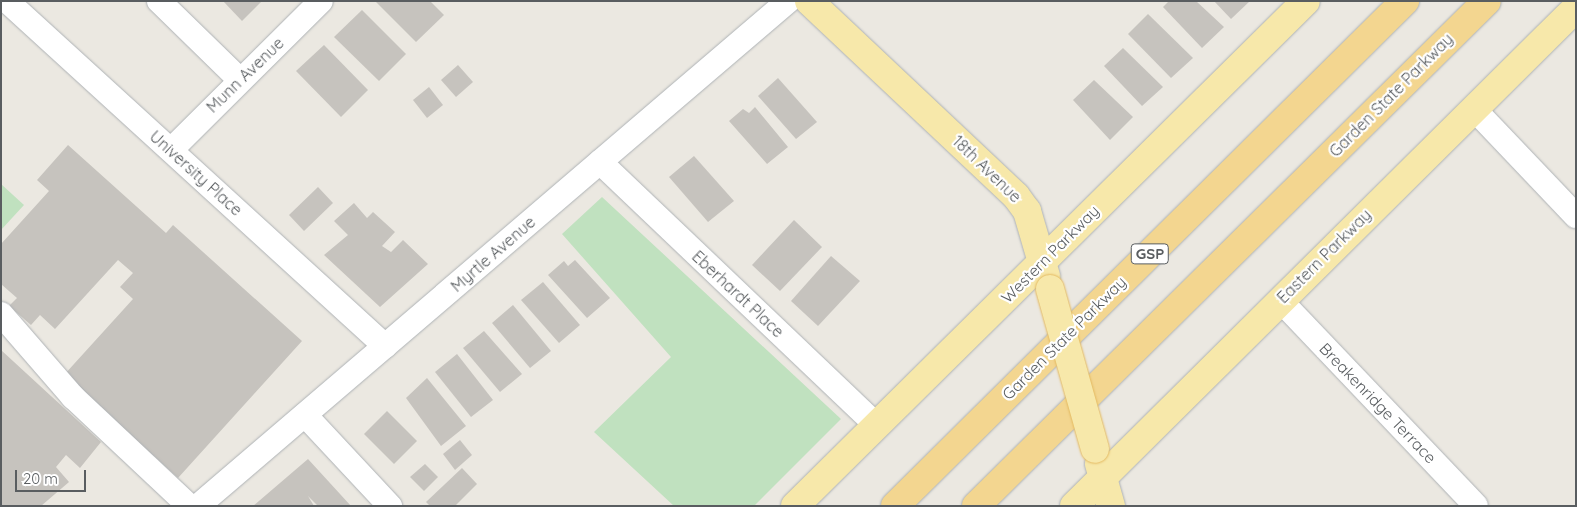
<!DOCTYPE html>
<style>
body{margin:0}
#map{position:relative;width:1577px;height:507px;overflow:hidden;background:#ebe8e1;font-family:Quicksand,sans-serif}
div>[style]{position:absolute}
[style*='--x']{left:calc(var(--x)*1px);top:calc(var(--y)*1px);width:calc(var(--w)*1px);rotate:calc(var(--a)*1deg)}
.green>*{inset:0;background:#c0e1bf}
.building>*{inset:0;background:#c6c3be}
.roads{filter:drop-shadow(0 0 1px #aeb2b5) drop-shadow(0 0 1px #aeb2b5)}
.minor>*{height:24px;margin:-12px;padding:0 12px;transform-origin:12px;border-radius:12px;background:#fff}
.major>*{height:28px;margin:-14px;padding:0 14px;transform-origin:14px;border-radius:14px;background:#f7e8aa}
.highway>*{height:28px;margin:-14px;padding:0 14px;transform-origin:14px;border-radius:14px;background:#f3d690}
.bridges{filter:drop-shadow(0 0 1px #e4ba61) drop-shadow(0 0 1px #e4ba61)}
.major-bridge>*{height:28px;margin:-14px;padding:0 14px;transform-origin:14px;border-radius:14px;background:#f7e8aa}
span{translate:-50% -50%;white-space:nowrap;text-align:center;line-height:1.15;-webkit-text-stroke:4.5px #fff;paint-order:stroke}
.shield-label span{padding:1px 4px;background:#fff;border:1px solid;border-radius:4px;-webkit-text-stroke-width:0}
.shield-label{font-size:15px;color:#595d60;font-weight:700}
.street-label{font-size:16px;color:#595d60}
.frame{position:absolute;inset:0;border:2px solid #595d60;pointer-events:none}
.scale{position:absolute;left:15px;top:470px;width:71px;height:22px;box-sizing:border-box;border:2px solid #595d60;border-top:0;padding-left:6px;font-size:15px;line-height:18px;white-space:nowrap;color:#595d60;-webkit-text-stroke:4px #fff;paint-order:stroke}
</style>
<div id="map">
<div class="green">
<i style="clip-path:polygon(1px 184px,24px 205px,1px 230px)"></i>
<i style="clip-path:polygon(602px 197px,841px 419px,754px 506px,674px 506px,594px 432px,671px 357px,562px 234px)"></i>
</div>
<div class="building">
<i style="clip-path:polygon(223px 1px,262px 1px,242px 21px)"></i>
<i style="clip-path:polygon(375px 1px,430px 1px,444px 15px,416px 42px)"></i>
<i style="clip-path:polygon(1169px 1px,1196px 1px,1224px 27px,1202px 48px,1163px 7px)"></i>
<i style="clip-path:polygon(1214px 1px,1250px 1px,1231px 19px)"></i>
<i style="clip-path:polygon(362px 10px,406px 54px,379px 81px,334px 37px)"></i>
<i style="clip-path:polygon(1148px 14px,1193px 58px,1171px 78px,1128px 34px)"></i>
<i style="clip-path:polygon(324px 45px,368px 90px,341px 117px,296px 71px)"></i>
<i style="clip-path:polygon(1123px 48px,1163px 87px,1142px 106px,1104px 66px)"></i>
<i style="clip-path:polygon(458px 65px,473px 82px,456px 97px,441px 80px)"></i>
<i style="clip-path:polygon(778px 78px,817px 122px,796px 139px,758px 96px)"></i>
<i style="clip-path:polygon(1094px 80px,1133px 117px,1110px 140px,1073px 100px)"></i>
<i style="clip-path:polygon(429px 87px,443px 105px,427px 118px,413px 100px)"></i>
<i style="clip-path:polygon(755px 107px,788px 147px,767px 164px,729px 121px,743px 109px,749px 113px)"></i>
<i style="clip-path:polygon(68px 145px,166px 233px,173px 225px,302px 341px,178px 478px,64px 375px,133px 299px,120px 287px,133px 273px,118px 260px,55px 329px,40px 315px,31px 325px,9px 306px,17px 298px,1px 284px,1px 244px,49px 191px,37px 180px)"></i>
<i style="clip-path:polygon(694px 156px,734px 201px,708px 222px,669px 177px)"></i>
<i style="clip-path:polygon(318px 187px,333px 203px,304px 231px,289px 215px)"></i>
<i style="clip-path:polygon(354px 203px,367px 218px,373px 212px,395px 232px,382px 246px,391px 252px,403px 240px,428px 264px,380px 307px,324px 255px,348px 235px,334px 221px)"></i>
<i style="clip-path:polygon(794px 220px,822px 247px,780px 291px,752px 265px)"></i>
<i style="clip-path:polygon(831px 256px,860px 281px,818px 326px,791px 301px)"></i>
<i style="clip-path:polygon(575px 260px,610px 298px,587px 318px,548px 275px,564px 261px,568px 266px)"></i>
<i style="clip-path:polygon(543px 282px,580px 325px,559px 343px,521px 300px)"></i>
<i style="clip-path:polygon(513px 305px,551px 351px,530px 368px,492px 323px)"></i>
<i style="clip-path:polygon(484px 331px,522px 374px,500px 392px,463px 348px)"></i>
<i style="clip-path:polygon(1px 350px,101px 442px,80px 468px,66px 455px,56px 467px,69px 482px,41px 506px,1px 506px)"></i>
<i style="clip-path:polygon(457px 354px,493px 400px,471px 417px,435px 372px)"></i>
<i style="clip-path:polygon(427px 378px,466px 426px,441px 446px,406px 398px)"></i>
<i style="clip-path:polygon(387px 411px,417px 441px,394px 464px,364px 434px)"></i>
<i style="clip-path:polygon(460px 440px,472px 455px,455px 470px,443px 454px)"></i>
<i style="clip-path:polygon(308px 459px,351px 506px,318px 506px,308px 496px,314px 506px,253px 506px)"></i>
<i style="clip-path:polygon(425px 464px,438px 477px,424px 491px,410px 477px)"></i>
<i style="clip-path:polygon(462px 468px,477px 484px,455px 506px,430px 506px,426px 502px)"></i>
</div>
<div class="roads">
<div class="minor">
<i style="--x:7;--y:1;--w:512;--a:42.39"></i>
<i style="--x:159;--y:1;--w:113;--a:44.3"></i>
<i style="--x:1474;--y:109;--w:148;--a:46.4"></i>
<i style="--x:171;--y:150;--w:211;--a:-44.8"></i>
<i style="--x:600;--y:162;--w:381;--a:43.6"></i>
<i style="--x:1280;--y:300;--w:284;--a:46.4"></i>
<i style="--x:1;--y:314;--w:110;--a:49.1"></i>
<i style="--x:73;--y:397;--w:159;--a:43.2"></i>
<i style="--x:305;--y:415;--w:125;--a:47"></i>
<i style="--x:198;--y:506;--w:777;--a:-40.56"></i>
</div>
<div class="major">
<i style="--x:809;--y:1;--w:284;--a:43.3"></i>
<i style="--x:1016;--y:196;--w:19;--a:54"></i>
<i style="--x:1027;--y:211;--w:68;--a:73.7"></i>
<i style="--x:1099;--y:464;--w:44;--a:74.1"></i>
<i style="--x:795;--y:506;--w:718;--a:-44.66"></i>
<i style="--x:1074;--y:506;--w:707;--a:-44.77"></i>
</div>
<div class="highway">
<i style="--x:895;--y:506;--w:718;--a:-44.72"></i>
<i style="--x:976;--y:506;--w:718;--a:-44.66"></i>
</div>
</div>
<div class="bridges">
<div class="major-bridge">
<i style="--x:1050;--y:289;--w:166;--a:74.3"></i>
</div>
</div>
<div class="shield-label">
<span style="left:1150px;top:254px">GSP</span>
</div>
<div class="street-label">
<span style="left:245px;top:75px;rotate:-44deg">Munn Avenue</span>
<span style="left:1391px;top:95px;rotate:-45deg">Garden State Parkway</span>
<span style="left:987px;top:169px;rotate:44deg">18th Avenue</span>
<span style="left:196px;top:173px;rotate:42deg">University Place</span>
<span style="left:493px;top:254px;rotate:-41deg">Myrtle Avenue</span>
<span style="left:1050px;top:254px;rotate:-45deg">Western Parkway</span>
<span style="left:1324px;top:256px;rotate:-45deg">Eastern Parkway</span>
<span style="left:738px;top:294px;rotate:43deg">Eberhardt Place</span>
<span style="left:1064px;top:338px;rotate:-45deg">Garden State Parkway</span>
<span style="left:1378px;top:403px;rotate:46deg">Breakenridge Terrace</span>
</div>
<div class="frame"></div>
<div class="scale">20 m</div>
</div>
